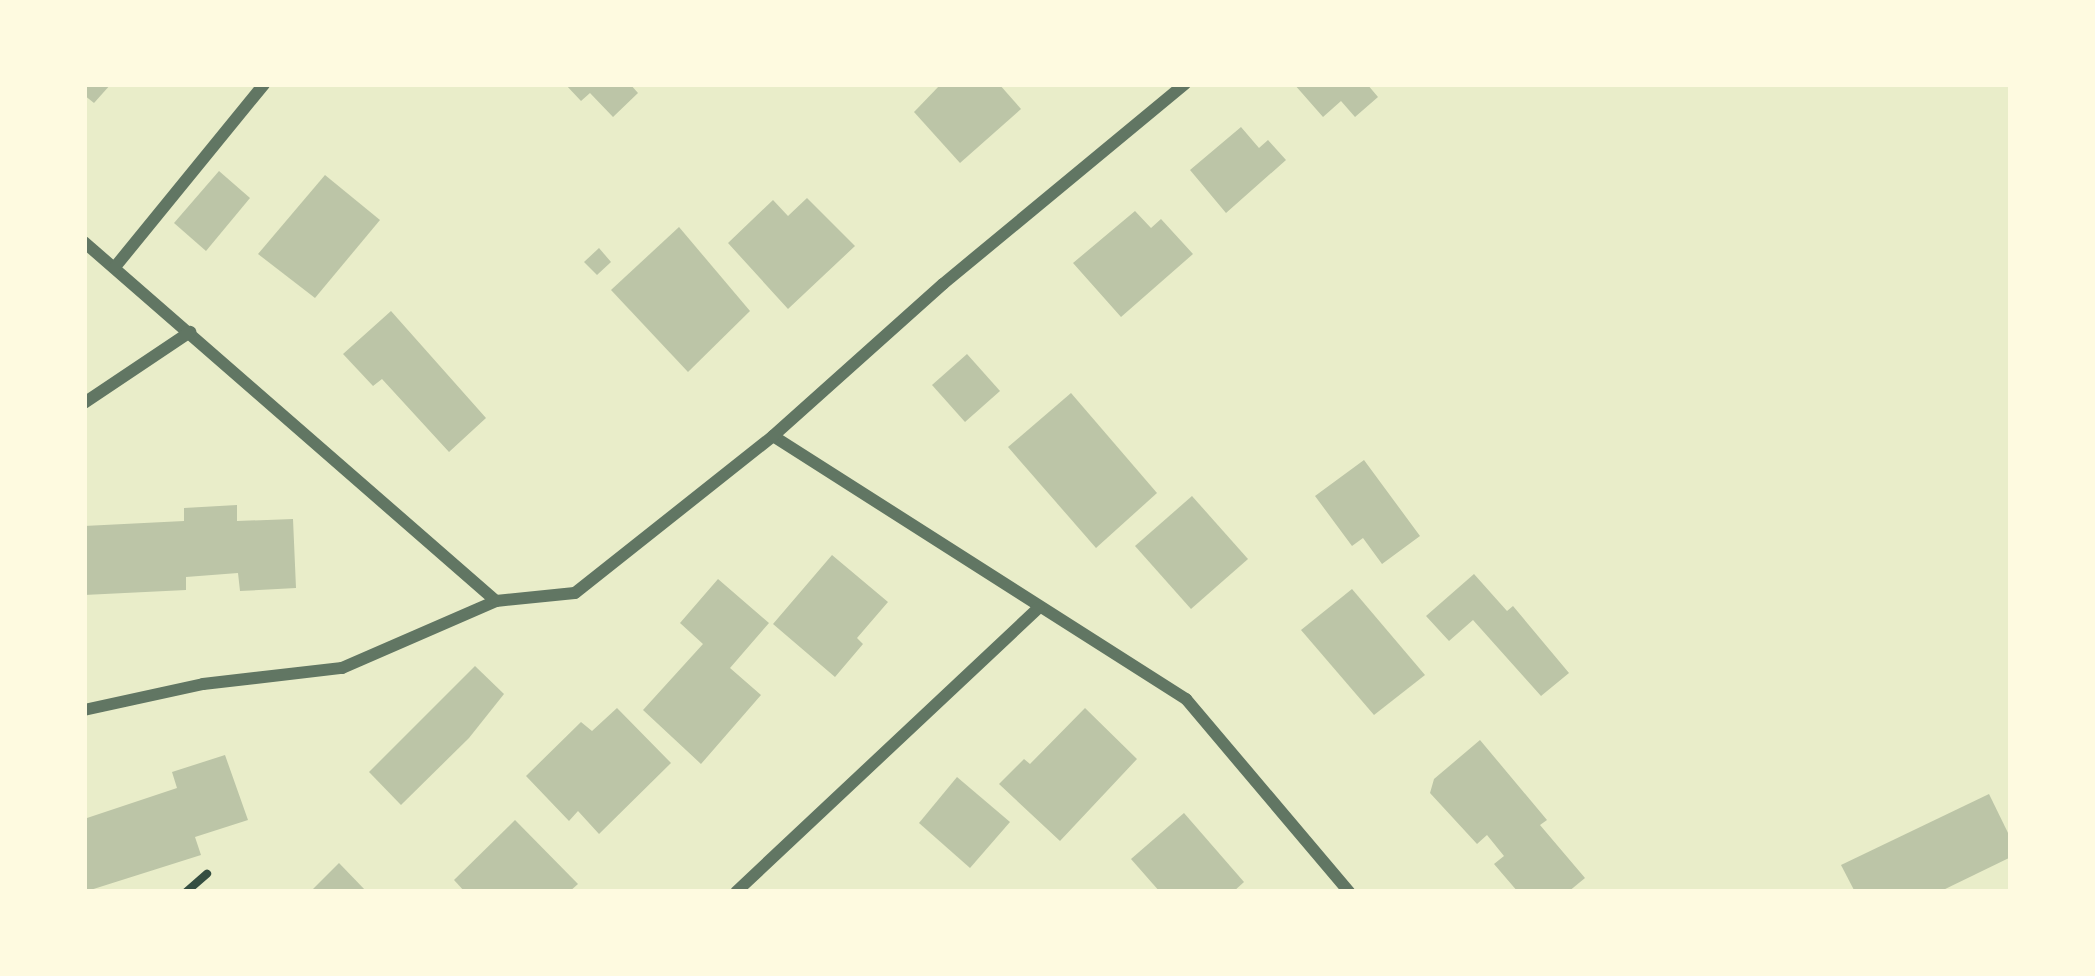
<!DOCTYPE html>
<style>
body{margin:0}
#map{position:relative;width:2095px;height:976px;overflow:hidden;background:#e9edc9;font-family:"Sofia Sans Condensed",sans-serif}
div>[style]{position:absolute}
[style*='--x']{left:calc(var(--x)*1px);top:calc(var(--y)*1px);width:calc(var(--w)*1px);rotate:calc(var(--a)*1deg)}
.building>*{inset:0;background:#bcc5a7}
.path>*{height:8px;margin:-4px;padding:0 4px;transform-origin:4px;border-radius:4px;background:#344e41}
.minor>*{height:12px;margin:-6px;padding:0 6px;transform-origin:6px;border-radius:6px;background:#617663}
span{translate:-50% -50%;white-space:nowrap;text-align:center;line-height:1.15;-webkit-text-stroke:9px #fefae0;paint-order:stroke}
.frame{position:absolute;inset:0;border:87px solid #fefae0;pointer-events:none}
</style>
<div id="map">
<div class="building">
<i style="clip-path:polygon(84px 84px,111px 84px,94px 103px,84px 95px)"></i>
<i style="clip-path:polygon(565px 84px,630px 84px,638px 93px,613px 117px,590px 93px,581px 101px)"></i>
<i style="clip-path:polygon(941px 84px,999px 84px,1021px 109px,960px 163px,914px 112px)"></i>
<i style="clip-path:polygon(1294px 84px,1367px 84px,1378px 97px,1355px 117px,1341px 101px,1323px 117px)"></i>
<i style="clip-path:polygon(1241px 127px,1259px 148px,1268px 140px,1286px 160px,1226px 213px,1190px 170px)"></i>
<i style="clip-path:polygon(219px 171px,250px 198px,206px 251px,174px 223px)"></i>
<i style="clip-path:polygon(325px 175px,380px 220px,315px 298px,258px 254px)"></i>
<i style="clip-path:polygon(807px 198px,855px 246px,788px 309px,728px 243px,773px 200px,788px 216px)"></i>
<i style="clip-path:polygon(1135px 211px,1151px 228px,1161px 219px,1193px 254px,1121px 317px,1073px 263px)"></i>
<i style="clip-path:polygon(679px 227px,750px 311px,688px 372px,611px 290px)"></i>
<i style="clip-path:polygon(599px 248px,611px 262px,597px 275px,584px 262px)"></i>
<i style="clip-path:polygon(391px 311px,486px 418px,449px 452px,382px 379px,373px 386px,343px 354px)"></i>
<i style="clip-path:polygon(967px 354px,1000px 391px,965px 422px,932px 385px)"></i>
<i style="clip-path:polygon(1071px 393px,1157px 493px,1096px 548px,1008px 447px)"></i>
<i style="clip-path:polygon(1364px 460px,1420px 536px,1382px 564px,1363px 538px,1352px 546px,1315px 496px)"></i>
<i style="clip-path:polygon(1192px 496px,1248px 559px,1191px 609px,1135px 546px)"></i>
<i style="clip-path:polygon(237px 505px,237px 521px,293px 519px,296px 588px,240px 591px,238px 573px,186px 577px,186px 590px,84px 595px,84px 526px,184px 521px,184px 508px)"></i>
<i style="clip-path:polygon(832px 555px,888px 602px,857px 638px,863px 644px,835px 677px,773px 624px)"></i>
<i style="clip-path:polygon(1474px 574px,1507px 611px,1513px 606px,1569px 673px,1541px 696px,1473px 620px,1449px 641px,1426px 616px)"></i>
<i style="clip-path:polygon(718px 579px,769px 623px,730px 668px,761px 695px,701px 764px,643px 710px,703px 644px,680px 623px)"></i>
<i style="clip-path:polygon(1352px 589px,1425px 675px,1374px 715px,1301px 630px)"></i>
<i style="clip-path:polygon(475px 666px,504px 694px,469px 738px,401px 805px,369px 772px)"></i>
<i style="clip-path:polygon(617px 708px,671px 763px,599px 834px,578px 811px,569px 821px,526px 776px,581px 722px,592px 731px)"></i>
<i style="clip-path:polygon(1085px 708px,1137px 759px,1060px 841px,999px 784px,1024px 759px,1030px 764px)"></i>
<i style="clip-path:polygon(1480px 740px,1547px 820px,1540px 825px,1585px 878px,1568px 892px,1518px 892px,1494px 864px,1504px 856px,1487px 835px,1477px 844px,1430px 793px,1434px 779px)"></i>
<i style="clip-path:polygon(225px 755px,248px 820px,195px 837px,201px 855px,84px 892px,84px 819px,177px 788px,172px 772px)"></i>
<i style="clip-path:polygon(957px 777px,1010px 822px,970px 868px,919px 823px)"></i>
<i style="clip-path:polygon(1989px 794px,2011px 839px,2011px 857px,1939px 892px,1855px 892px,1841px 865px)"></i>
<i style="clip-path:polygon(1184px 813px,1244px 882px,1233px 892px,1160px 892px,1131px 859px)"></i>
<i style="clip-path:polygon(515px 820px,578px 884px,569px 892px,465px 892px,454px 880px)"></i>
<i style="clip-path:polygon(339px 863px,367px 892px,310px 892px)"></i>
</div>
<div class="path">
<i style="--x:186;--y:892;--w:28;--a:-41"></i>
</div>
<div class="minor">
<i style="--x:84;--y:242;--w:546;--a:41.07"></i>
<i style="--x:115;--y:267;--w:236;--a:-50.8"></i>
<i style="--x:84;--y:403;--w:128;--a:-33.8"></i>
<i style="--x:773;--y:436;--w:490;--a:32.5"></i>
<i style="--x:1186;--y:699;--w:253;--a:49.8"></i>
<i style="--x:84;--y:710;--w:122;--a:-12.3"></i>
<i style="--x:203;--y:684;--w:140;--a:-6.6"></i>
<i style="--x:342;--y:668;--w:168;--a:-23.5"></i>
<i style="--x:496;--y:601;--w:79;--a:-5.8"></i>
<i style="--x:575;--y:593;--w:253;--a:-38.4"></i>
<i style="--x:773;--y:436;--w:228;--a:-41.8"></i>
<i style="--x:943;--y:284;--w:314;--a:-39.6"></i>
<i style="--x:736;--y:892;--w:415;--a:-43.2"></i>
</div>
<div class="frame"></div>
</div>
